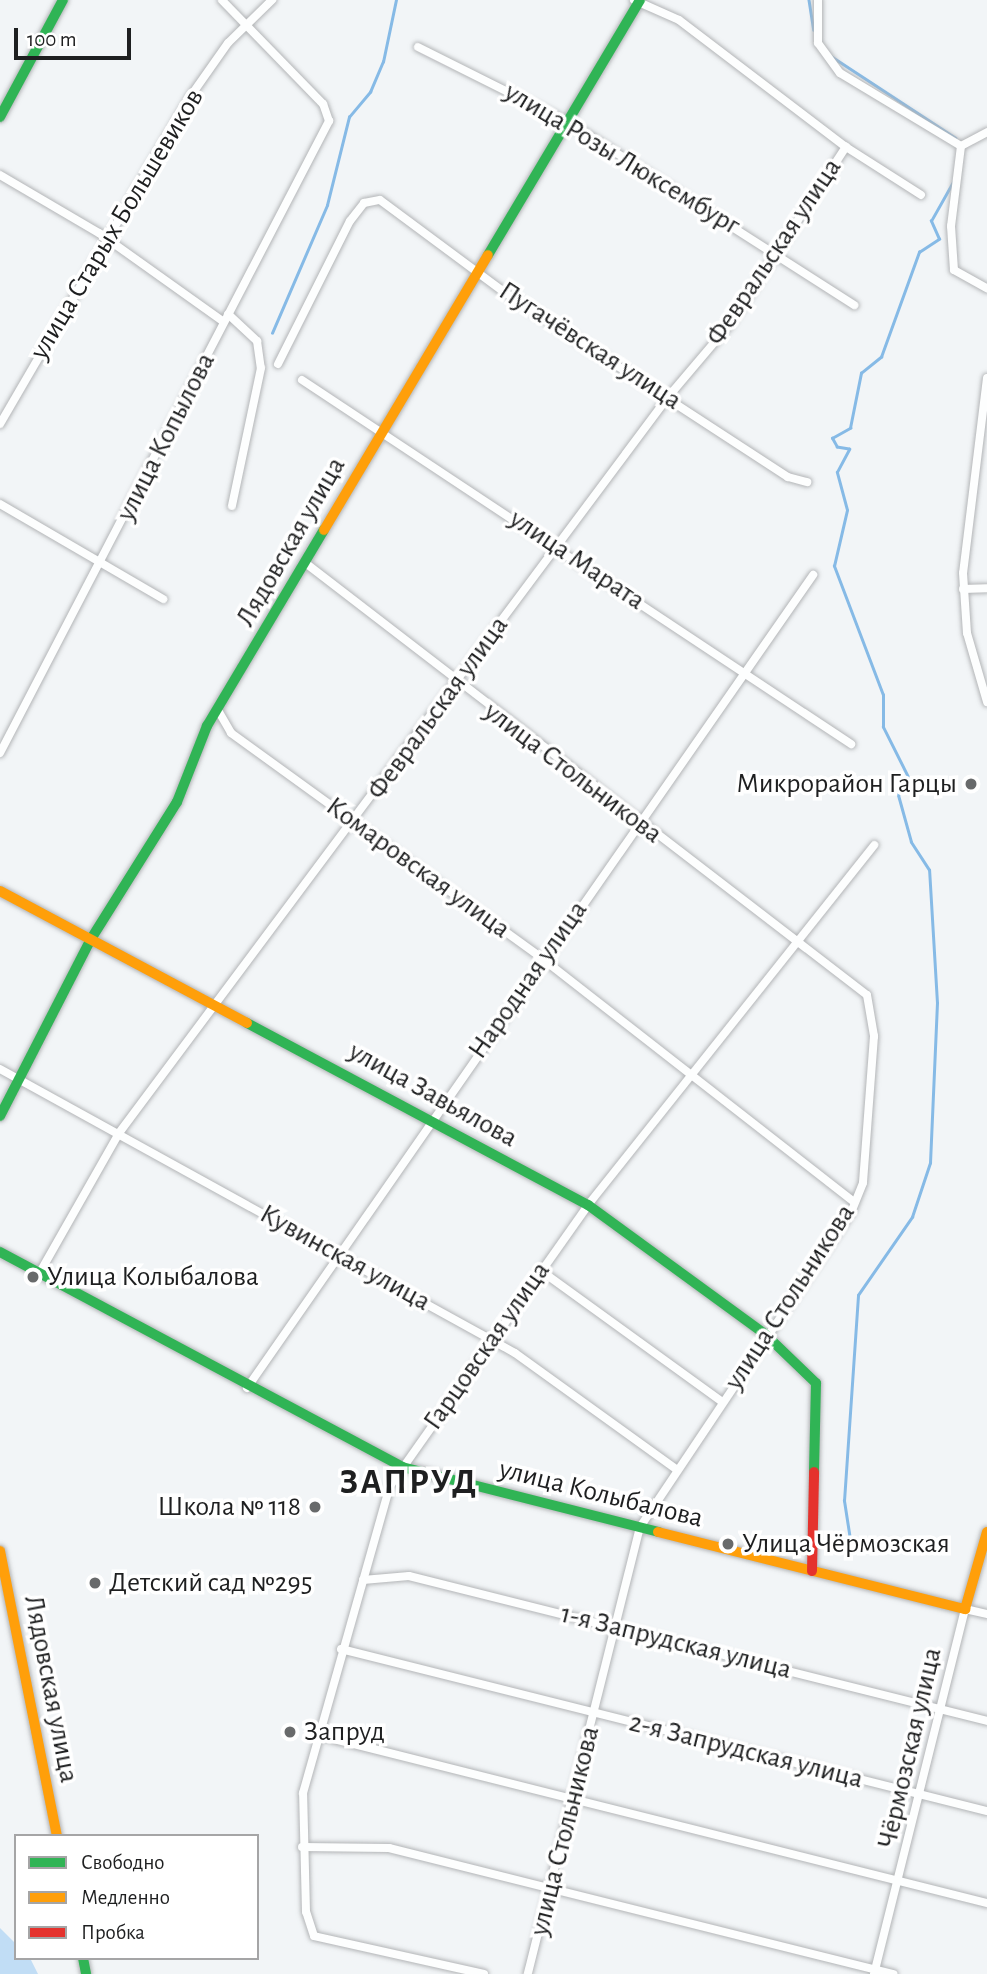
<!DOCTYPE html>
<meta charset="utf-8">
<style>
body{margin:0}
#map{position:relative;width:987px;height:1974px;overflow:hidden;background:#f2f5f7;font-family:"Alegreya Sans",sans-serif}
div>[style]{position:absolute}
[style*='--x']{left:calc(var(--x)*1px);top:calc(var(--y)*1px);width:calc(var(--w)*1px);rotate:calc(var(--a)*1deg)}
.green>*{inset:0;background:#c1ddf5}
.stream>*{height:2.5px;margin:-1.25px;padding:0 1.25px;transform-origin:1.25px;border-radius:1.25px;background:#86bae6}
.roads{filter:drop-shadow(0 0 2px #b3b5b7) drop-shadow(0 0 2px #b3b5b7)}
.street>*{height:8px;margin:-4px;padding:0 4px;transform-origin:4px;border-radius:4px;background:#fdfefe}
.fast>*{height:10px;margin:-5px;padding:0 5px;transform-origin:5px;border-radius:5px;background:#30b455}
.slow>*{height:10px;margin:-5px;padding:0 5px;transform-origin:5px;border-radius:5px;background:#ff9f0a}
.jam>*{height:10px;margin:-5px;padding:0 5px;transform-origin:5px;border-radius:5px;background:#e5322d}
.dots>*{width:19px;height:19px;translate:-50% -50%;box-sizing:border-box;border:4px solid #fff;border-radius:50%}
span{translate:-50% -50%;white-space:nowrap;text-align:center;line-height:1.15;-webkit-text-stroke:7px #fff;paint-order:stroke}
.street-label{font-size:28px;color:#1e1f20}
.poi-label{font-size:28px;color:#1e1f20}
.right{translate:-100% -50%;text-align:right}
.left{translate:0 -50%;text-align:left}
.district-label{font-size:35px;color:#1e1f20;font-weight:700;letter-spacing:2px}
.legend{position:absolute;left:14px;top:1834px;width:245px;height:126px;box-sizing:border-box;background:#fff;border:2px solid #a5a5a6;margin:0;padding:9px 12px;list-style:none;font-size:21px;color:#1e1f20}
.legend li{display:flex;align-items:center;gap:14px;height:35px}
.legend b{width:35px;border:2px solid #a5a5a6}
.scale{position:absolute;left:14px;top:28px;width:117px;height:32px;box-sizing:border-box;border:4px solid #1e1f20;border-top:0;padding-left:9px;font-size:21px;line-height:24px;white-space:nowrap;color:#1e1f20;-webkit-text-stroke:5px #fff;paint-order:stroke}
</style>
<div id="map">
<div class="green">
<i style="clip-path:polygon(0 1928px,16px 1944px,16px 1958px,30px 1958px,38px 1974px,0 1974px)"></i>
</div>
<div class="stream">
<i style="--x:809;--y:0;--w:30;--a:81"></i>
<i style="--x:831;--y:56;--w:149;--a:33.3"></i>
<i style="--x:272;--y:333;--w:139;--a:-66.7"></i>
<i style="--x:327;--y:205;--w:91;--a:-76"></i>
<i style="--x:349;--y:117;--w:33;--a:-50"></i>
<i style="--x:370;--y:92;--w:33;--a:-67"></i>
<i style="--x:383;--y:62;--w:63;--a:-78.2"></i>
<i style="--x:851;--y:1546;--w:46;--a:-98.8"></i>
<i style="--x:844;--y:1501;--w:206;--a:-86.1"></i>
<i style="--x:858;--y:1295;--w:95;--a:-55.3"></i>
<i style="--x:912;--y:1217;--w:57;--a:-71.6"></i>
<i style="--x:930;--y:1163;--w:160;--a:-87.5"></i>
<i style="--x:937;--y:1003;--w:133;--a:-93.4"></i>
<i style="--x:929;--y:870;--w:33;--a:-123"></i>
<i style="--x:911;--y:842;--w:49;--a:-105.5"></i>
<i style="--x:898;--y:795;--w:19;--a:-55"></i>
<i style="--x:909;--y:779;--w:58;--a:-116.6"></i>
<i style="--x:883;--y:727;--w:32;--a:-90"></i>
<i style="--x:883;--y:695;--w:138;--a:-110.8"></i>
<i style="--x:834;--y:566;--w:57;--a:-76.9"></i>
<i style="--x:847;--y:510;--w:39;--a:-105"></i>
<i style="--x:837;--y:472;--w:26;--a:-62"></i>
<i style="--x:849;--y:449;--w:12;--a:-171"></i>
<i style="--x:837;--y:447;--w:10;--a:-119"></i>
<i style="--x:832;--y:438;--w:21;--a:-29"></i>
<i style="--x:850;--y:428;--w:56;--a:-78.7"></i>
<i style="--x:861;--y:373;--w:26;--a:-39"></i>
<i style="--x:881;--y:357;--w:112;--a:-70.1"></i>
<i style="--x:919;--y:252;--w:24;--a:-33"></i>
<i style="--x:939;--y:239;--w:20;--a:-114"></i>
<i style="--x:931;--y:221;--w:45;--a:-60.6"></i>
</div>
<div class="roads">
<div class="street">
<i style="--x:634;--y:0;--w:49;--a:24"></i>
<i style="--x:679;--y:20;--w:210;--a:37.3"></i>
<i style="--x:846;--y:147;--w:89;--a:32.6"></i>
<i style="--x:818;--y:0;--w:43;--a:90"></i>
<i style="--x:818;--y:43;--w:37;--a:54"></i>
<i style="--x:840;--y:73;--w:141;--a:31.1"></i>
<i style="--x:418;--y:47;--w:168;--a:26.6"></i>
<i style="--x:568;--y:122;--w:340;--a:32.6"></i>
<i style="--x:961;--y:146;--w:81;--a:97.1"></i>
<i style="--x:951;--y:226;--w:44;--a:86.1"></i>
<i style="--x:954;--y:270;--w:38;--a:29"></i>
<i style="--x:961;--y:146;--w:30;--a:-28"></i>
<i style="--x:0;--y:175;--w:115;--a:30.4"></i>
<i style="--x:99;--y:233;--w:153;--a:35.5"></i>
<i style="--x:228;--y:314;--w:40;--a:43"></i>
<i style="--x:257;--y:341;--w:27;--a:82"></i>
<i style="--x:261;--y:368;--w:141;--a:101.9"></i>
<i style="--x:278;--y:364;--w:160;--a:-63.3"></i>
<i style="--x:350;--y:221;--w:23;--a:-52"></i>
<i style="--x:364;--y:203;--w:16;--a:-11"></i>
<i style="--x:380;--y:200;--w:154;--a:36.6"></i>
<i style="--x:504;--y:292;--w:339;--a:33.1"></i>
<i style="--x:788;--y:477;--w:20;--a:15"></i>
<i style="--x:987;--y:378;--w:196;--a:97"></i>
<i style="--x:963;--y:573;--w:60;--a:86.2"></i>
<i style="--x:967;--y:633;--w:72;--a:73.8"></i>
<i style="--x:302;--y:380;--w:659;--a:33.55"></i>
<i style="--x:0;--y:424;--w:378;--a:-59.8"></i>
<i style="--x:190;--y:97;--w:66;--a:-54.9"></i>
<i style="--x:228;--y:43;--w:62;--a:-44.3"></i>
<i style="--x:0;--y:504;--w:189;--a:30.2"></i>
<i style="--x:308;--y:565;--w:705;--a:37.57"></i>
<i style="--x:867;--y:995;--w:42;--a:80.3"></i>
<i style="--x:874;--y:1036;--w:147;--a:94.3"></i>
<i style="--x:863;--y:1183;--w:31;--a:112"></i>
<i style="--x:851;--y:1212;--w:379;--a:123.8"></i>
<i style="--x:640;--y:1527;--w:461;--a:104.1"></i>
<i style="--x:963;--y:589;--w:24;--a:-2"></i>
<i style="--x:219;--y:712;--w:24;--a:60"></i>
<i style="--x:231;--y:733;--w:385;--a:35.9"></i>
<i style="--x:543;--y:959;--w:395;--a:38"></i>
<i style="--x:0;--y:753;--w:713;--a:-62.5"></i>
<i style="--x:329;--y:121;--w:18;--a:-109"></i>
<i style="--x:323;--y:104;--w:145;--a:-134.2"></i>
<i style="--x:0;--y:1069;--w:588;--a:28.87"></i>
<i style="--x:515;--y:1353;--w:198;--a:35.8"></i>
<i style="--x:540;--y:1270;--w:223;--a:35.9"></i>
<i style="--x:39;--y:1274;--w:162;--a:-60.4"></i>
<i style="--x:119;--y:1133;--w:918;--a:-53.28"></i>
<i style="--x:668;--y:397;--w:96;--a:-49.7"></i>
<i style="--x:730;--y:324;--w:212;--a:-56.8"></i>
<i style="--x:247;--y:1388;--w:991;--a:-55.15"></i>
<i style="--x:363;--y:1580;--w:46;--a:-5"></i>
<i style="--x:409;--y:1576;--w:596;--a:14.08"></i>
<i style="--x:341;--y:1649;--w:666;--a:14.08"></i>
<i style="--x:318;--y:1735;--w:690;--a:14.1"></i>
<i style="--x:302;--y:1847;--w:87;--a:0.7"></i>
<i style="--x:389;--y:1848;--w:520;--a:14.04"></i>
<i style="--x:484;--y:1974;--w:174;--a:-167.4"></i>
<i style="--x:314;--y:1936;--w:25;--a:-108"></i>
<i style="--x:306;--y:1912;--w:119;--a:-91.4"></i>
<i style="--x:303;--y:1793;--w:319;--a:-74.2"></i>
<i style="--x:390;--y:1486;--w:344;--a:-54.8"></i>
<i style="--x:588;--y:1205;--w:460;--a:-51.5"></i>
<i style="--x:874;--y:1974;--w:376;--a:-76"></i>
<i style="--x:965;--y:1609;--w:23;--a:13"></i>
</div>
<div class="fast">
<i style="--x:0;--y:117;--w:133;--a:-61.7"></i>
<i style="--x:488;--y:255;--w:297;--a:-59.2"></i>
<i style="--x:247;--y:1023;--w:387;--a:28.1"></i>
<i style="--x:588;--y:1205;--w:219;--a:36.1"></i>
<i style="--x:765;--y:1334;--w:71;--a:43.9"></i>
<i style="--x:816;--y:1383;--w:89;--a:91.3"></i>
<i style="--x:0;--y:1116;--w:199;--a:-62.8"></i>
<i style="--x:91;--y:939;--w:162;--a:-57.9"></i>
<i style="--x:177;--y:802;--w:82;--a:-68.5"></i>
<i style="--x:207;--y:726;--w:228;--a:-59.2"></i>
<i style="--x:0;--y:1252;--w:456;--a:28.1"></i>
<i style="--x:402;--y:1467;--w:264;--a:14.2"></i>
<i style="--x:83;--y:1958;--w:16;--a:79"></i>
</div>
<div class="slow">
<i style="--x:324;--y:530;--w:320;--a:-59.2"></i>
<i style="--x:0;--y:891;--w:280;--a:28.1"></i>
<i style="--x:658;--y:1532;--w:317;--a:14.1"></i>
<i style="--x:965;--y:1609;--w:80;--a:-74.1"></i>
<i style="--x:0;--y:1551;--w:291;--a:78.7"></i>
</div>
<div class="jam">
<i style="--x:812;--y:1571;--w:99;--a:-88.8"></i>
</div>
</div>
<div class="dots">
<i style="left:971px;top:784px;background:#686a6b"></i>
<i style="left:33px;top:1277px;background:#686a6b"></i>
<i style="left:315px;top:1507px;background:#686a6b"></i>
<i style="left:728px;top:1544px;background:#686a6b"></i>
<i style="left:95px;top:1583px;background:#686a6b"></i>
<i style="left:290px;top:1732px;background:#686a6b"></i>
</div>
<div class="street-label">
<span style="left:622px;top:159px;rotate:31deg">улица Розы Люксембург</span>
<span style="left:117px;top:224px;rotate:-59deg">улица Старых Большевиков</span>
<span style="left:774px;top:252px;rotate:-56deg">Февральская улица</span>
<span style="left:590px;top:346px;rotate:33deg">Пугачёвская улица</span>
<span style="left:166px;top:437px;rotate:-63deg">улица Копылова</span>
<span style="left:291px;top:542px;rotate:-60deg">Лядовская улица</span>
<span style="left:577px;top:560px;rotate:34deg">улица Марата</span>
<span style="left:438px;top:708px;rotate:-54deg">Февральская улица</span>
<span style="left:573px;top:773px;rotate:37deg">улица Стольникова</span>
<span style="left:418px;top:868px;rotate:36deg">Комаровская улица</span>
<span style="left:528px;top:980px;rotate:-55deg">Народная улица</span>
<span style="left:433px;top:1095px;rotate:29deg">улица Завьялова</span>
<span style="left:345px;top:1258px;rotate:29deg">Кувинская улица</span>
<span style="left:790px;top:1297px;rotate:-57deg">улица Стольникова</span>
<span style="left:487px;top:1346px;rotate:-55deg">Гарцовская улица</span>
<span style="left:601px;top:1494px;rotate:14deg">улица Колыбалова</span>
<span style="left:676px;top:1642px;rotate:14deg">1-я Запрудская улица</span>
<span style="left:51px;top:1689px;rotate:79deg">Лядовская улица</span>
<span style="left:910px;top:1748px;rotate:-77deg">Чёрмозская улица</span>
<span style="left:746px;top:1751px;rotate:14deg">2-я Запрудская улица</span>
<span style="left:565px;top:1831px;rotate:-76deg">улица Стольникова</span>
</div>
<div class="poi-label">
<span class="right" style="left:957px;top:784px">Микрорайон Гарцы</span>
<span class="left" style="left:47px;top:1277px">Улица Колыбалова</span>
<span class="right" style="left:301px;top:1507px">Школа № 118</span>
<span class="left" style="left:742px;top:1544px">Улица Чёрмозская</span>
<span class="left" style="left:109px;top:1583px">Детский сад №295</span>
<span class="left" style="left:304px;top:1732px">Запруд</span>
</div>
<div class="district-label">
<span style="left:409px;top:1483px">ЗАПРУД</span>
</div>
<ul class="legend">
<li><b style="height:9px;background:#30b455"></b>Свободно</li>
<li><b style="height:9px;background:#ff9f0a"></b>Медленно</li>
<li><b style="height:9px;background:#e5322d"></b>Пробка</li>
</ul>
<div class="scale">100 m</div>
</div>
